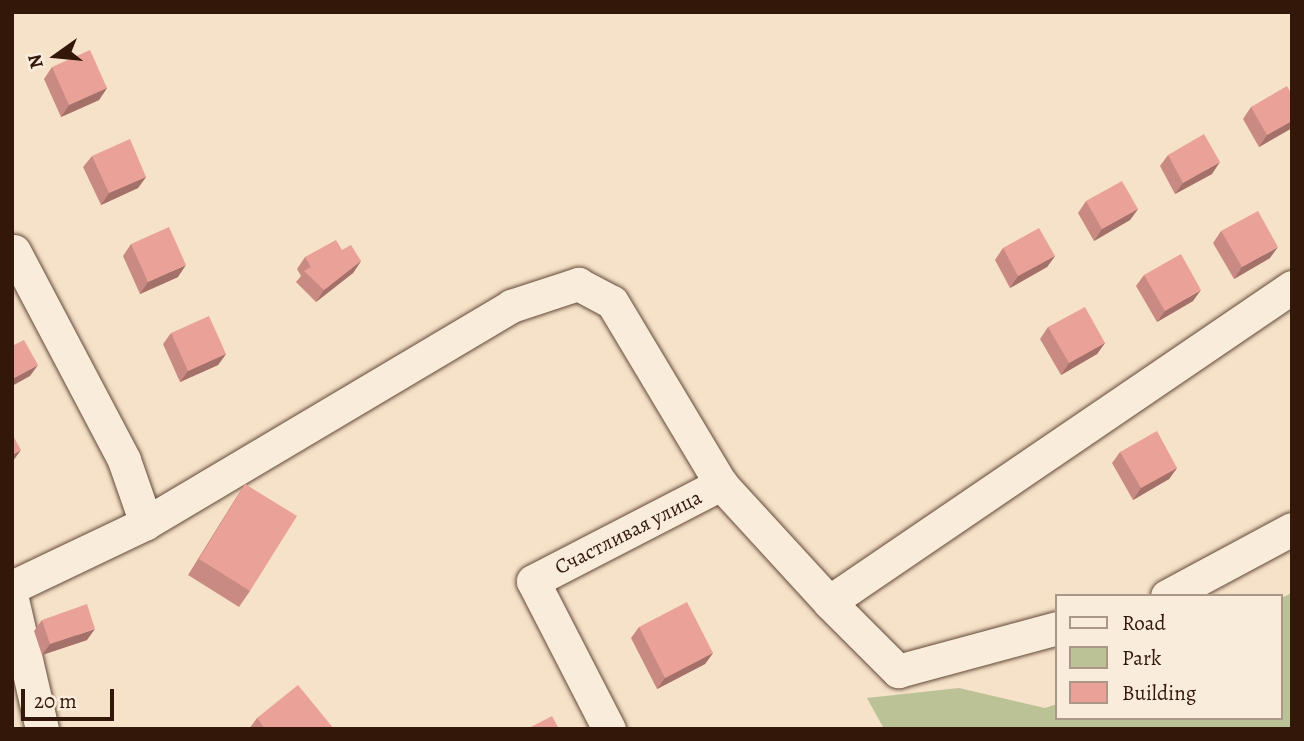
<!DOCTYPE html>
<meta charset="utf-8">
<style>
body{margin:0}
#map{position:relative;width:1304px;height:741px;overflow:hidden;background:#f6e2c8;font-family:Alegreya,serif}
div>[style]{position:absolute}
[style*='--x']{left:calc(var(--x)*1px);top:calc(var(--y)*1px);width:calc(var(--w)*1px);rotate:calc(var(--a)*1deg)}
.green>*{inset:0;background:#bbc396}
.roads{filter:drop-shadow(0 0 2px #644a3a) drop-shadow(0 0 2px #644a3a)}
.minor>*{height:33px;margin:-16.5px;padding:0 16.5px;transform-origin:16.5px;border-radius:16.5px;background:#f9ecdb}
.wall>*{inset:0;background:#c98a83}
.shaded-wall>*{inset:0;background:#a4716a}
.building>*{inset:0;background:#eaa198}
span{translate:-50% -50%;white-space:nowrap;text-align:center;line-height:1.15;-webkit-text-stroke:5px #f9ecdb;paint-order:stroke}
.street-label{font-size:21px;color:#33180a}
.frame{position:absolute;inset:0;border:14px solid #33180a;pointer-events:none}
.legend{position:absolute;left:1055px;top:594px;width:228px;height:126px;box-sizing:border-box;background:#f9ecdb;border:2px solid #aa9787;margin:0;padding:9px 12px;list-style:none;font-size:21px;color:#33180a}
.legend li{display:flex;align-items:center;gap:14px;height:35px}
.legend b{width:35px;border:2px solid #aa9787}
.north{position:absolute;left:21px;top:21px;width:70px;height:70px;-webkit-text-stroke:5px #f9ecdb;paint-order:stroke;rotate:255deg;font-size:19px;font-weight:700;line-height:28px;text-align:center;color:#33180a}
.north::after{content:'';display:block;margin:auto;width:24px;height:32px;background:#33180a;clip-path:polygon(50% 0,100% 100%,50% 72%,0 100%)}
.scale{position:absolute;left:21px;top:689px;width:93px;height:32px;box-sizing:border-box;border:4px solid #33180a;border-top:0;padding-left:9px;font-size:21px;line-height:24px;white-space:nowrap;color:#33180a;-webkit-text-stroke:5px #f9ecdb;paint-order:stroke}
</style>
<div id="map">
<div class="green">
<i style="clip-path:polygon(1292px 593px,1292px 729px,884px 729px,867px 698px,959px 688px,1045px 708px,1057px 704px,1057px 718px,1281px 718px,1281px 598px)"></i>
</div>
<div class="roads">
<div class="minor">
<i style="--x:14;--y:251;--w:236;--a:62.2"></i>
<i style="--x:124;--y:460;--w:67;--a:70.8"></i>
<i style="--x:12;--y:587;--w:148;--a:-25.5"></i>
<i style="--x:146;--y:523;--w:425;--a:-30.7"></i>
<i style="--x:511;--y:306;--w:71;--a:-18.2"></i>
<i style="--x:578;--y:284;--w:38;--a:28"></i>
<i style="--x:612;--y:302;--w:212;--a:59.1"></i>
<i style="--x:721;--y:484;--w:160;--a:47.5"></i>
<i style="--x:829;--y:602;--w:560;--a:-34.23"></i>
<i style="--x:1167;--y:596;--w:142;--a:-28.2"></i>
<i style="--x:12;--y:599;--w:133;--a:77"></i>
<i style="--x:829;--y:602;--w:98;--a:45"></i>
<i style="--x:898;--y:671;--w:165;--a:-15.1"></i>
<i style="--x:609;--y:729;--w:166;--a:-117.2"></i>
<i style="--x:533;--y:581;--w:212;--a:-27.3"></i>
</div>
</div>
<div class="wall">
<i style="clip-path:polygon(52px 67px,107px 88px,99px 100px,61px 117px,44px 79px)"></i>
<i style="clip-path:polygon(1292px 95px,1292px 128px,1259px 147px,1243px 119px,1251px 107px)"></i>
<i style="clip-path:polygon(1168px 155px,1212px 174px,1175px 194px,1160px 166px)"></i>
<i style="clip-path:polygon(92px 156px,146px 177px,138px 188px,101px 205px,83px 167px)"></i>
<i style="clip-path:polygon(1086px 201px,1138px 209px,1130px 220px,1094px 241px,1078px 213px)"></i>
<i style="clip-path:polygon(1221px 231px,1270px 258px,1234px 279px,1213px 243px)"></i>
<i style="clip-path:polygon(131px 244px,178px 277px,140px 294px,123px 256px)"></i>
<i style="clip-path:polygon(1003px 248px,1055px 256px,1047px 267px,1010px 288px,995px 260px)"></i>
<i style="clip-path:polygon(342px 250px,361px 261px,353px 273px,316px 302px,296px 282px,301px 276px,297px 269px,305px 257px)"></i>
<i style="clip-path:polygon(1144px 275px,1193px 301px,1157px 322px,1136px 286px)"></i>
<i style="clip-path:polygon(1048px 327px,1105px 343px,1097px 354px,1061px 375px,1040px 339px)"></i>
<i style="clip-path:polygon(171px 333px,226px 354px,218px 365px,180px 382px,163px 344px)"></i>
<i style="clip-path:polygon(1120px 452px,1177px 468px,1169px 479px,1133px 500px,1112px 463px)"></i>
<i style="clip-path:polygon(245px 484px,250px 591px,239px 607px,188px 575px,234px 501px)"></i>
<i style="clip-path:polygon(42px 620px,87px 640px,42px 655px,34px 631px)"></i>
<i style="clip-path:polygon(639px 627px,713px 653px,705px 664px,657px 689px,631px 638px)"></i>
<i style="clip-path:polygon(257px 718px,334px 729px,249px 729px)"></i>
</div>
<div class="shaded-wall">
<i style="clip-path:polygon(107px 88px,99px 100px,61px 117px,69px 105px)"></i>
<i style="clip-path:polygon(1292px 121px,1292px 128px,1259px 147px,1267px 135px)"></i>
<i style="clip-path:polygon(1220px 162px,1212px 174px,1175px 194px,1183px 183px)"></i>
<i style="clip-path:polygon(146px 177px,138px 188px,101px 205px,109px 193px)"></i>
<i style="clip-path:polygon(1138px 209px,1130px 220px,1094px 241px,1102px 229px)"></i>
<i style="clip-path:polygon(1278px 247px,1270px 258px,1234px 279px,1242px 267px)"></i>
<i style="clip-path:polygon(1055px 256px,1047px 267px,1010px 288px,1018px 276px)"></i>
<i style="clip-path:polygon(361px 261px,353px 273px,316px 302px,324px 290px)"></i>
<i style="clip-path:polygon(186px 265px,178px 277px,140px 294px,148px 282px)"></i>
<i style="clip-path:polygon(1201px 290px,1193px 301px,1157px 322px,1165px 311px)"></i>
<i style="clip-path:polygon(1105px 343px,1097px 354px,1061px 375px,1069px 363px)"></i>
<i style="clip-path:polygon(226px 354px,218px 365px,180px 382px,188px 371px)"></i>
<i style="clip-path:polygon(38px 365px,30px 376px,12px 386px,12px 379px)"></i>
<i style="clip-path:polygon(21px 450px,13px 461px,12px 462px,12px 455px)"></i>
<i style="clip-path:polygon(1177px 468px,1169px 479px,1133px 500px,1141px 488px)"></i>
<i style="clip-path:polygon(95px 629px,87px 640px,42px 655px,50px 644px)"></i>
<i style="clip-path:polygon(713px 653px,705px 664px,657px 689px,665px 678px)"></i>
</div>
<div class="building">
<i style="clip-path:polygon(90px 50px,107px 88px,69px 105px,52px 67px)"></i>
<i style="clip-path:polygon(1287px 86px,1292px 95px,1292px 121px,1267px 135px,1251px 107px)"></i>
<i style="clip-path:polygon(1204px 134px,1220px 162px,1183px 183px,1168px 155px)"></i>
<i style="clip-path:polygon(130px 139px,146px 177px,109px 193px,92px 156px)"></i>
<i style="clip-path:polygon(1122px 181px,1138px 209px,1102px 229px,1086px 201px)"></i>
<i style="clip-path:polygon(1258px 211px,1278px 247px,1242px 267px,1221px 231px)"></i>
<i style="clip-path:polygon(169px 227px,186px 265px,148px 282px,131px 244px)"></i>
<i style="clip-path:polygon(1039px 228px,1055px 256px,1018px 276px,1003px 248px)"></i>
<i style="clip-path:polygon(336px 240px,342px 250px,351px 245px,361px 261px,324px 290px,304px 271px,311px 267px,305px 257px)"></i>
<i style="clip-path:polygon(1181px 254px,1201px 290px,1165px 311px,1144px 275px)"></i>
<i style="clip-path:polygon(1085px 307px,1105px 343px,1069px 363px,1048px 327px)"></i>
<i style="clip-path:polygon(209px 316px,226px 354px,188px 371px,171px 333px)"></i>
<i style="clip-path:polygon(24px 340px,38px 365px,12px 379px,12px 346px)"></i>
<i style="clip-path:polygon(1157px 431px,1177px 468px,1141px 488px,1120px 452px)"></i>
<i style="clip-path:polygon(12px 434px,21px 450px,12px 455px)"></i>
<i style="clip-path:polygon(245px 484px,297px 516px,250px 591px,199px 559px)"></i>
<i style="clip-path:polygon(687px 602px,713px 653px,665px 678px,639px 627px)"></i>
<i style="clip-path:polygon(87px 604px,95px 629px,50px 644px,42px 620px)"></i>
<i style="clip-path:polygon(298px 685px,334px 729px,265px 729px,257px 718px)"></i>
<i style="clip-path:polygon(552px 716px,559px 729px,527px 729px)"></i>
</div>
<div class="street-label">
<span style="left:628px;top:532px;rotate:-27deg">Счастливая улица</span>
</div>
<div class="frame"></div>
<ul class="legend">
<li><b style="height:9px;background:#f9ecdb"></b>Road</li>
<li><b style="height:19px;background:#bbc396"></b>Park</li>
<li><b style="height:19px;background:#eaa198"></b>Building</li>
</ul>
<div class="north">N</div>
<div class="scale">20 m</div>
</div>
